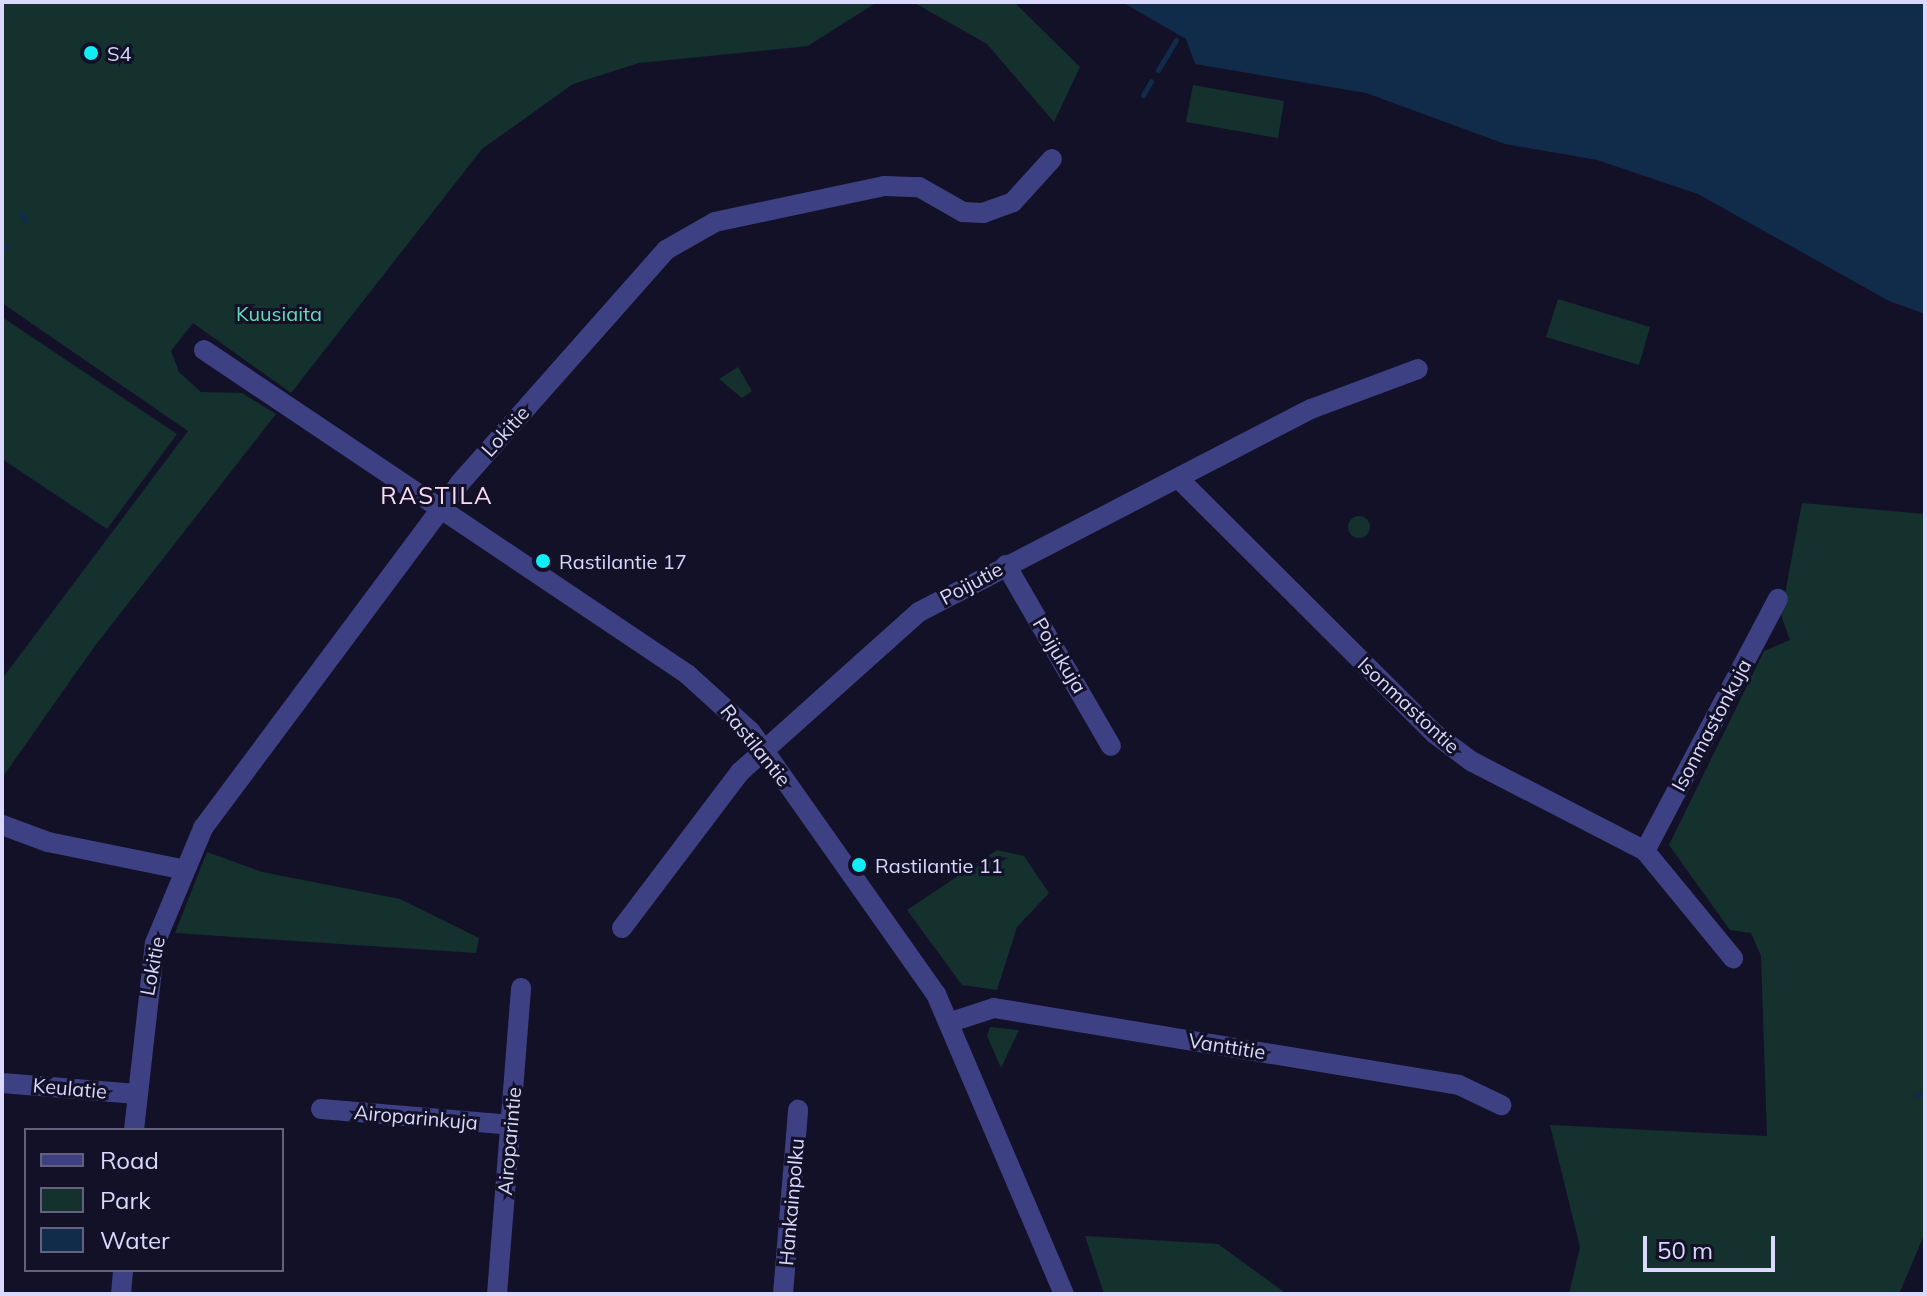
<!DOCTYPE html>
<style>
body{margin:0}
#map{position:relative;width:1927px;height:1296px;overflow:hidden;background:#131127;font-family:Mulish,sans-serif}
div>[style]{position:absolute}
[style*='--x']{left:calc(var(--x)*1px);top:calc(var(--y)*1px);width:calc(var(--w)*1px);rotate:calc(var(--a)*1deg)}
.green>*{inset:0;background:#14312e}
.round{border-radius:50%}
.water>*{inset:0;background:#112b4b}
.stream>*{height:5px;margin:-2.5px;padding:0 2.5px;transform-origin:2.5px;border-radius:2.5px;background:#112b4b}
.minor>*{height:20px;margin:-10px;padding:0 10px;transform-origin:10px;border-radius:10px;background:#3e4084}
.dots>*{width:22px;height:22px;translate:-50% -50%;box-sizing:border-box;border:4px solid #131127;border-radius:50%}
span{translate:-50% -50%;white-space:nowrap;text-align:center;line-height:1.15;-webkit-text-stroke:6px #131127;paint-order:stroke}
.poi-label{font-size:20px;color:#dad8fd}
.left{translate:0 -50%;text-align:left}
.park-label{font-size:20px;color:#66dbb6}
.street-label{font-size:20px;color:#dad8fd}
.quarter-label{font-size:24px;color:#fddaf3;letter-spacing:2px}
.frame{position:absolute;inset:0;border:4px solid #dad8fd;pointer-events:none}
.legend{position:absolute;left:24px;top:1128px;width:260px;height:144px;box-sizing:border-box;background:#131127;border:2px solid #63617d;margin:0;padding:10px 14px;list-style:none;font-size:24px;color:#dad8fd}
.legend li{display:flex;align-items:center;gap:16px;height:40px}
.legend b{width:40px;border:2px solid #63617d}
.scale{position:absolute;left:1643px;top:1236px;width:132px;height:36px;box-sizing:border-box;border:4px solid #dad8fd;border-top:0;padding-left:10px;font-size:24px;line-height:28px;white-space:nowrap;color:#dad8fd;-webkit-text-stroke:6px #131127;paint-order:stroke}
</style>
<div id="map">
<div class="green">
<i style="clip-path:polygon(2px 2px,877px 2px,808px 46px,639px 63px,573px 84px,482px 149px,291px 393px,193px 323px,171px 351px,179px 372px,201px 392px,242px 393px,276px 414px,94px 647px,2px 778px,2px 679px,188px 431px,2px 303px)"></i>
<i style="clip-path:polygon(913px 2px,1014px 2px,1080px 67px,1054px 122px,987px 44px)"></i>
<i style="clip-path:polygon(1193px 85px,1284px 101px,1278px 138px,1186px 122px)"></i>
<i style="clip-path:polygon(1558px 299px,1650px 327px,1639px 365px,1546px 337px)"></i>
<i style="clip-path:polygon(2px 317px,177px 434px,107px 529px,2px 459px)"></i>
<i style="clip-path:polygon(738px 367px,752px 391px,742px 398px,719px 379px)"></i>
<i style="clip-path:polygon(1802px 503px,1925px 514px,1925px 1233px,1899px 1294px,1569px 1294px,1580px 1247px,1550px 1125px,1767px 1136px,1761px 956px,1751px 933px,1730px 930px,1669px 845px,1764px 651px,1790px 640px,1781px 615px)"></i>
<i class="round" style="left:1348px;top:516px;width:22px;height:22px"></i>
<i style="clip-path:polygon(997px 850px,1024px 856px,1049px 893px,1017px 927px,997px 990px,962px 985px,907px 910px)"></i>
<i style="clip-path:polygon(207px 852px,262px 872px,400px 899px,479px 938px,476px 953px,175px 933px)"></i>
<i style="clip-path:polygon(990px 1027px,1019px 1030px,1001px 1068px,987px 1036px)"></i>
<i style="clip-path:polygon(1085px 1236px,1218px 1244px,1287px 1294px,1104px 1294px)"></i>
</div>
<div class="water">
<i style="clip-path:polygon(1122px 2px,1925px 2px,1925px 314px,1889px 301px,1698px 194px,1597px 160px,1505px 144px,1366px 93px,1195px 64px,1186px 39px)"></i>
</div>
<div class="stream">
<i style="--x:1158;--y:70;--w:35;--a:-59"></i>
<i style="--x:1143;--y:95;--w:16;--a:-60"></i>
<i style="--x:21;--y:213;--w:9;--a:58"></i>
<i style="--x:2;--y:250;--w:6;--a:-39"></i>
<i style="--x:1916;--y:1095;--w:9;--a:-13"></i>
</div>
<div class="minor">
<i style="--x:204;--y:350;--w:582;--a:33.85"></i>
<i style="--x:687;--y:674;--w:86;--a:42.2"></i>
<i style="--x:751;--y:732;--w:321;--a:54.8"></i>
<i style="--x:936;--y:994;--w:326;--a:66.9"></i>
<i style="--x:1178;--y:478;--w:363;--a:44.9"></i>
<i style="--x:1435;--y:734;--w:45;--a:36.9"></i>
<i style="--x:1471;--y:761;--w:196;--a:27.3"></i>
<i style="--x:1645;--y:851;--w:139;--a:50.6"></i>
<i style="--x:1006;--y:565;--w:209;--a:59.9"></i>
<i style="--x:2;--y:825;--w:49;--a:20.3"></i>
<i style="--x:48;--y:842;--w:136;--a:11.5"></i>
<i style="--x:1645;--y:851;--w:285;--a:-62.2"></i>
<i style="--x:622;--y:928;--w:196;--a:-52.9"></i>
<i style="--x:740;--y:772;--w:240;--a:-41.8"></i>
<i style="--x:919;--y:612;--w:441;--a:-27.4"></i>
<i style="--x:1311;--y:409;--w:114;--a:-20.5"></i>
<i style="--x:951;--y:1022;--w:45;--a:-18"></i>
<i style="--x:994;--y:1008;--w:471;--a:9.4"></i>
<i style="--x:1459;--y:1085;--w:47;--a:25.5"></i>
<i style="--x:2;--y:1083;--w:135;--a:4.7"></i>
<i style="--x:321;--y:1109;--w:190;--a:4.8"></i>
<i style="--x:134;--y:1130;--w:188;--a:-83.6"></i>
<i style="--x:155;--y:943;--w:125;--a:-67.3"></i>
<i style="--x:203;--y:828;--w:429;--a:-53.3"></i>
<i style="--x:459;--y:484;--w:312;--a:-48.5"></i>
<i style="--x:666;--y:250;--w:56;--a:-29.7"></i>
<i style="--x:715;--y:222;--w:173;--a:-12"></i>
<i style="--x:884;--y:186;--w:35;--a:2"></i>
<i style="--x:919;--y:187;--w:51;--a:29.6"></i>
<i style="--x:963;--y:212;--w:20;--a:3"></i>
<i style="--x:983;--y:213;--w:32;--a:-20"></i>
<i style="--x:1013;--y:202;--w:58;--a:-47.8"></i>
<i style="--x:121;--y:1294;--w:24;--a:-85"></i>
<i style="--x:497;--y:1294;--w:307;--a:-85.5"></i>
<i style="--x:783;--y:1294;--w:185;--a:-85.3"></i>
</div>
<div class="dots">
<i style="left:91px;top:53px;background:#0deef5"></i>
<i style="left:543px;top:561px;background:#0deef5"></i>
<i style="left:859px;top:865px;background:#0deef5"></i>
</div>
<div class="poi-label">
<span class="left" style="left:107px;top:53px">S4</span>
<span class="left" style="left:559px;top:561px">Rastilantie 17</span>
<span class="left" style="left:875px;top:865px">Rastilantie 11</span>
</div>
<div class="park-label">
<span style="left:279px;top:313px">Kuusiaita</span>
</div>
<div class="street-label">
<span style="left:505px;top:431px;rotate:-48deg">Lokitie</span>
<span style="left:971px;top:583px;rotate:-28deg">Poijutie</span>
<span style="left:1060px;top:655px;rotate:59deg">Poijukuja</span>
<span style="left:1409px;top:705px;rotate:43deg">Isonmastontie</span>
<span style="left:1711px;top:725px;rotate:-62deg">Isonmastonkuja</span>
<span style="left:756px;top:745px;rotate:51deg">Rastilantie</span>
<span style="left:152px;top:966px;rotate:-79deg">Lokitie</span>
<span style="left:1227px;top:1046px;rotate:9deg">Vanttitie</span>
<span style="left:70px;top:1088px;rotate:5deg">Keulatie</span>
<span style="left:416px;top:1117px;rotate:5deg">Airoparinkuja</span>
<span style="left:509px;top:1141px;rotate:-85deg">Airoparintie</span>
<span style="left:791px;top:1202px;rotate:-85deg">Hankainpolku</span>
</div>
<div class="quarter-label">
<span style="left:437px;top:496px">RASTILA</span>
</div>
<div class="frame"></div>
<ul class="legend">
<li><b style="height:10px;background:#3e4084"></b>Road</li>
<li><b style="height:22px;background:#14312e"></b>Park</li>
<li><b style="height:22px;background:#112b4b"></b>Water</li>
</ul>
<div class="scale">50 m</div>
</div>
